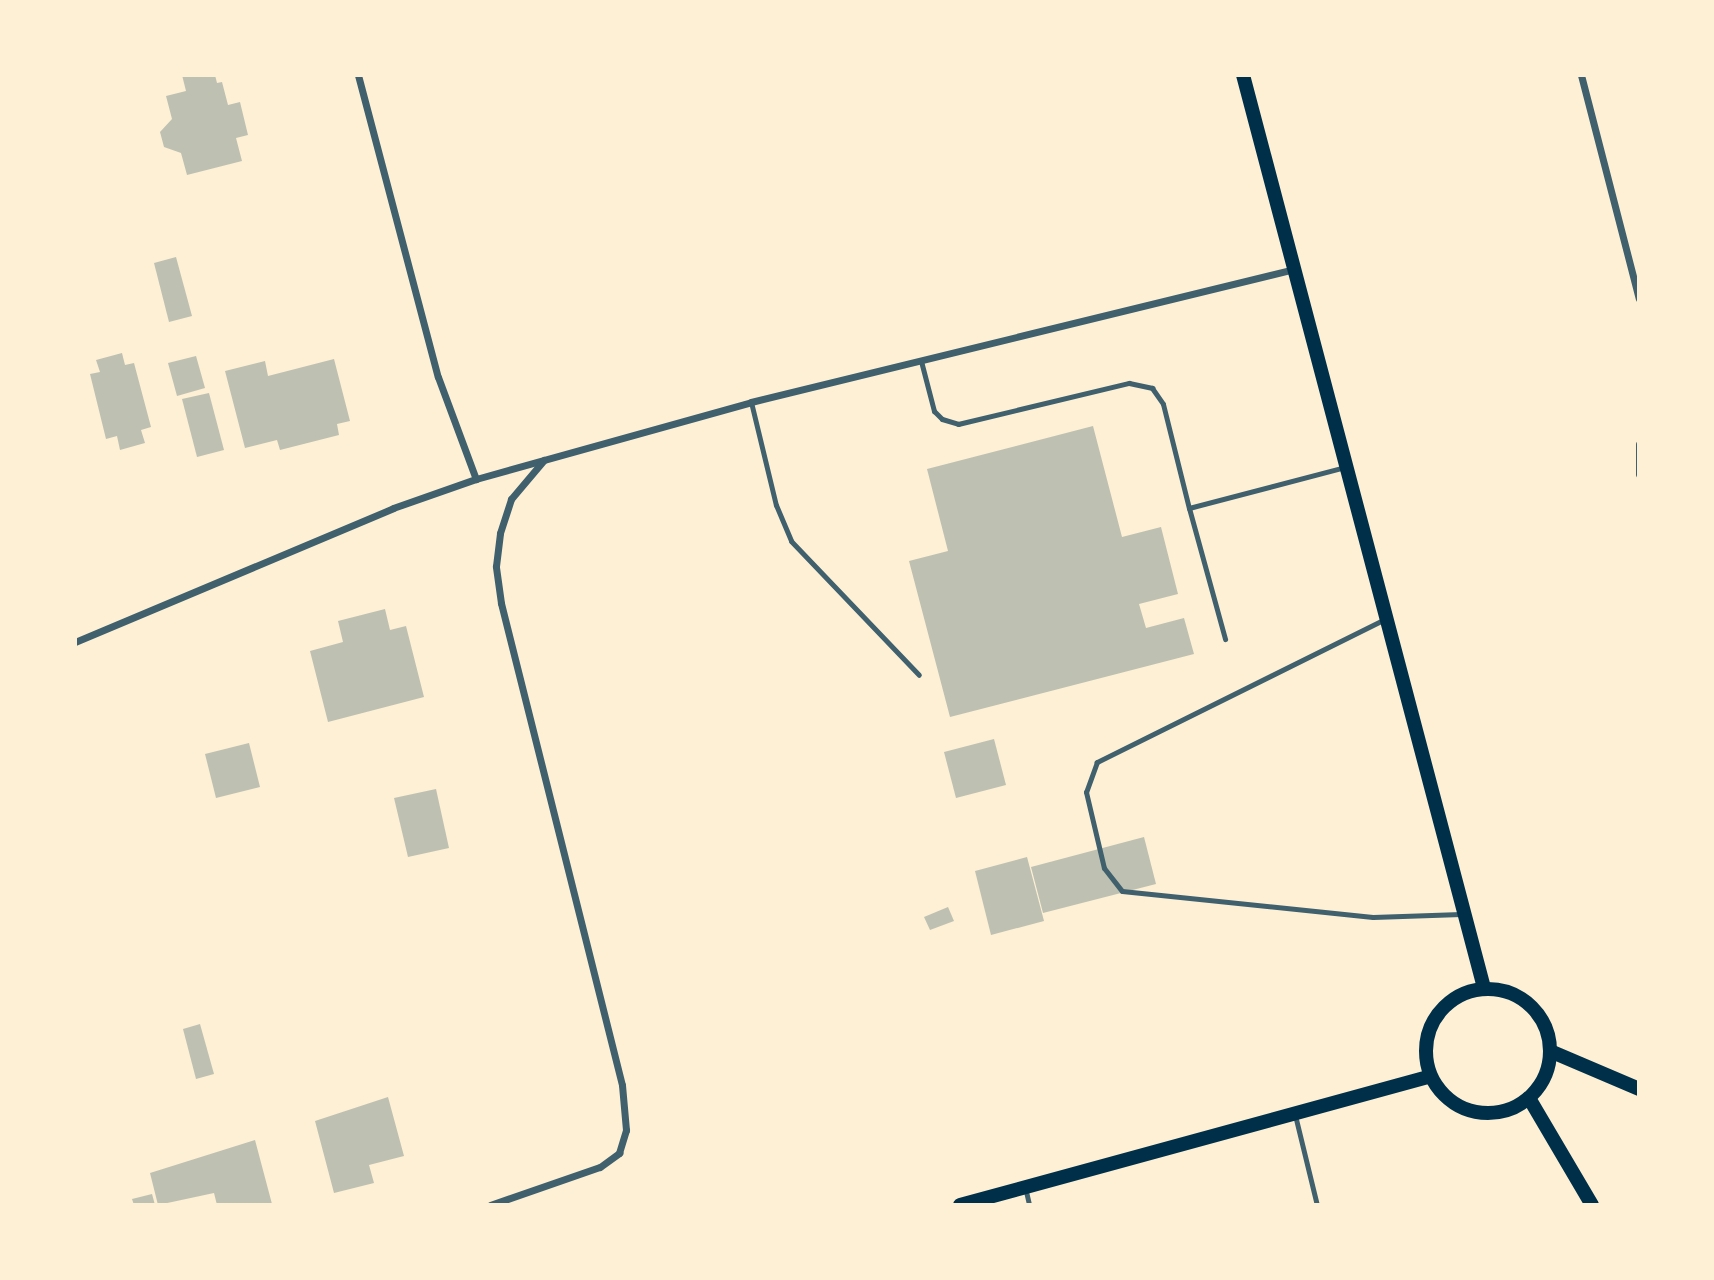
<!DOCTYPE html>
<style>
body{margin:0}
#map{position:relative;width:1714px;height:1280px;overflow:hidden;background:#fdf0d5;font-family:"Source Serif 4",serif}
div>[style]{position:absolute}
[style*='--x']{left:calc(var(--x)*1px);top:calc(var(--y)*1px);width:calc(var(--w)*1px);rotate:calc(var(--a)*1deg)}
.building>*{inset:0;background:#bec0b2}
.service>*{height:5px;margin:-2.5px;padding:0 2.5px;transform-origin:2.5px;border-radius:2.5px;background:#3f606c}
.minor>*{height:7px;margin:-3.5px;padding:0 3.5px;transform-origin:3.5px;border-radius:3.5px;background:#3f606c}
.secondary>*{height:14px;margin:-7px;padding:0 7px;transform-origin:7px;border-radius:7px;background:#003049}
.secondary>.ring{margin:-7px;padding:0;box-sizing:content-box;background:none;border:14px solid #003049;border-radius:50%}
span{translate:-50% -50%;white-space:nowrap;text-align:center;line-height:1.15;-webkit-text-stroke:7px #fdf0d5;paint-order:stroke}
.frame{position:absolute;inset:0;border:77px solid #fdf0d5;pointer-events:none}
</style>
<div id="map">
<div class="building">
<i style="clip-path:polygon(182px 75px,215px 75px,217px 83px,222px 82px,228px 105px,240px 102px,248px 135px,236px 138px,242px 161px,187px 175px,181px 153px,164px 147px,160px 132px,172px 119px,166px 96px,186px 91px)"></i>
<i style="clip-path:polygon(176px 257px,192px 316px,169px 322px,154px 263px)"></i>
<i style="clip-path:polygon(122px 353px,125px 365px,134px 363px,151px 427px,141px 430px,145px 443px,120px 450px,117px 436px,106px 439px,90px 374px,100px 372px,96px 360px)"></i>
<i style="clip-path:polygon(196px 356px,205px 388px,177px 396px,168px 363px)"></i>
<i style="clip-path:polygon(334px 359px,350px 421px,337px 424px,339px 435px,280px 450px,277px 440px,245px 448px,225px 371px,265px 361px,268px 376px)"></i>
<i style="clip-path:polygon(209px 393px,224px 450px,197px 457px,182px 399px)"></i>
<i style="clip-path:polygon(1093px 426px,1122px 537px,1161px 527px,1178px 594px,1139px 604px,1146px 628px,1184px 618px,1194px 654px,950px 717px,909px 561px,948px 551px,927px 469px)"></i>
<i style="clip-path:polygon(385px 609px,390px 630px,406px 626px,424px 697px,328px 722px,310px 651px,343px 642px,338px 621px)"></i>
<i style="clip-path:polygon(994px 739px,1006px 785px,956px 798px,944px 752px)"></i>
<i style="clip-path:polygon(249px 743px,260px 787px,216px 798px,205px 754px)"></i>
<i style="clip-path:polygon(436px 789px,449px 848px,408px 857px,394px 798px)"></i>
<i style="clip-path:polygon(1144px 837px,1156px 884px,1043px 913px,1031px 867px)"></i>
<i style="clip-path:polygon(1027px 857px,1044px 921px,991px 935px,975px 871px)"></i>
<i style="clip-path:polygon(948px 907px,954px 921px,930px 930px,924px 917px)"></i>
<i style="clip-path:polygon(200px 1024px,214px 1074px,196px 1079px,183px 1029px)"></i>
<i style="clip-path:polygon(388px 1097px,404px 1156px,369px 1165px,374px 1183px,334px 1193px,315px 1121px)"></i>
<i style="clip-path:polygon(255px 1140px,272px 1204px,217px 1205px,214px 1193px,158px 1205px,150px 1173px)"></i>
<i style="clip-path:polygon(152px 1194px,155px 1205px,134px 1205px,132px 1199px)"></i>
</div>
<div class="service">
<i style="--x:921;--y:361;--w:52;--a:75.4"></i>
<i style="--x:934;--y:411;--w:11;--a:45"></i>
<i style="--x:942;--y:419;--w:17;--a:17"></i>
<i style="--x:958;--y:424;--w:176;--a:-13.5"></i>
<i style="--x:1129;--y:383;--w:24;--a:12"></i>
<i style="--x:1152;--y:388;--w:19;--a:55"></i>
<i style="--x:1163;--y:404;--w:107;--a:76"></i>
<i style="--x:1189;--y:508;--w:161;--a:-14.7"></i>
<i style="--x:751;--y:402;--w:106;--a:76.4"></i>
<i style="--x:776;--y:505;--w:39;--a:67"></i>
<i style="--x:791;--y:541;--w:185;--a:46.3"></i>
<i style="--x:1189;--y:508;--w:136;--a:74.6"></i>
<i style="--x:1385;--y:619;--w:322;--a:153.6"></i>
<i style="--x:1097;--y:762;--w:32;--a:110"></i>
<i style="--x:1086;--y:792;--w:78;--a:76.7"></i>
<i style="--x:1104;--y:868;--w:29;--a:52"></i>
<i style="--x:1122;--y:891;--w:252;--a:5.9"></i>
<i style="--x:1373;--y:917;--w:88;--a:-2"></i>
<i style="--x:1295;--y:1115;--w:93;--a:76.3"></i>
<i style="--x:1025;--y:1187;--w:18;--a:77"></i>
</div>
<div class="minor">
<i style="--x:358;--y:75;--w:312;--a:75.2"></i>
<i style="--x:438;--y:377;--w:109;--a:69.6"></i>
<i style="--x:1581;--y:75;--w:231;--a:75.5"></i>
<i style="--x:1639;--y:444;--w:30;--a:90"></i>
<i style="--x:75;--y:642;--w:345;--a:-22.8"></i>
<i style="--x:393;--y:508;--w:88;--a:-19.3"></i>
<i style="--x:476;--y:479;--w:286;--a:-15.6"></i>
<i style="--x:751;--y:402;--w:559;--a:-13.76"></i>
<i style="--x:490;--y:1205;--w:116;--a:-19.1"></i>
<i style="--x:600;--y:1167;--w:24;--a:-36"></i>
<i style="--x:619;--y:1153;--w:24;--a:-73"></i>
<i style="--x:626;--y:1130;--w:45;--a:-95.1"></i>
<i style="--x:622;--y:1085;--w:497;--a:-104.1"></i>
<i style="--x:501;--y:603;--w:37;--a:-98"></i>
<i style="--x:496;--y:566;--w:33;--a:-83"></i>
<i style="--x:500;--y:533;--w:36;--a:-72"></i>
<i style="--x:511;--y:499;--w:51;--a:-49.8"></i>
</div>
<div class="secondary">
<i style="--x:1243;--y:75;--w:944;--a:75.21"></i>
<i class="ring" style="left:1426px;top:989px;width:110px;height:110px"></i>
<i style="--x:1550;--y:1051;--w:97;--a:23.1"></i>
<i style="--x:1529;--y:1098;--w:124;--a:59.5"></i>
<i style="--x:960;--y:1205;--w:487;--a:-15.3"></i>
</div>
<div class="frame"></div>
</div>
